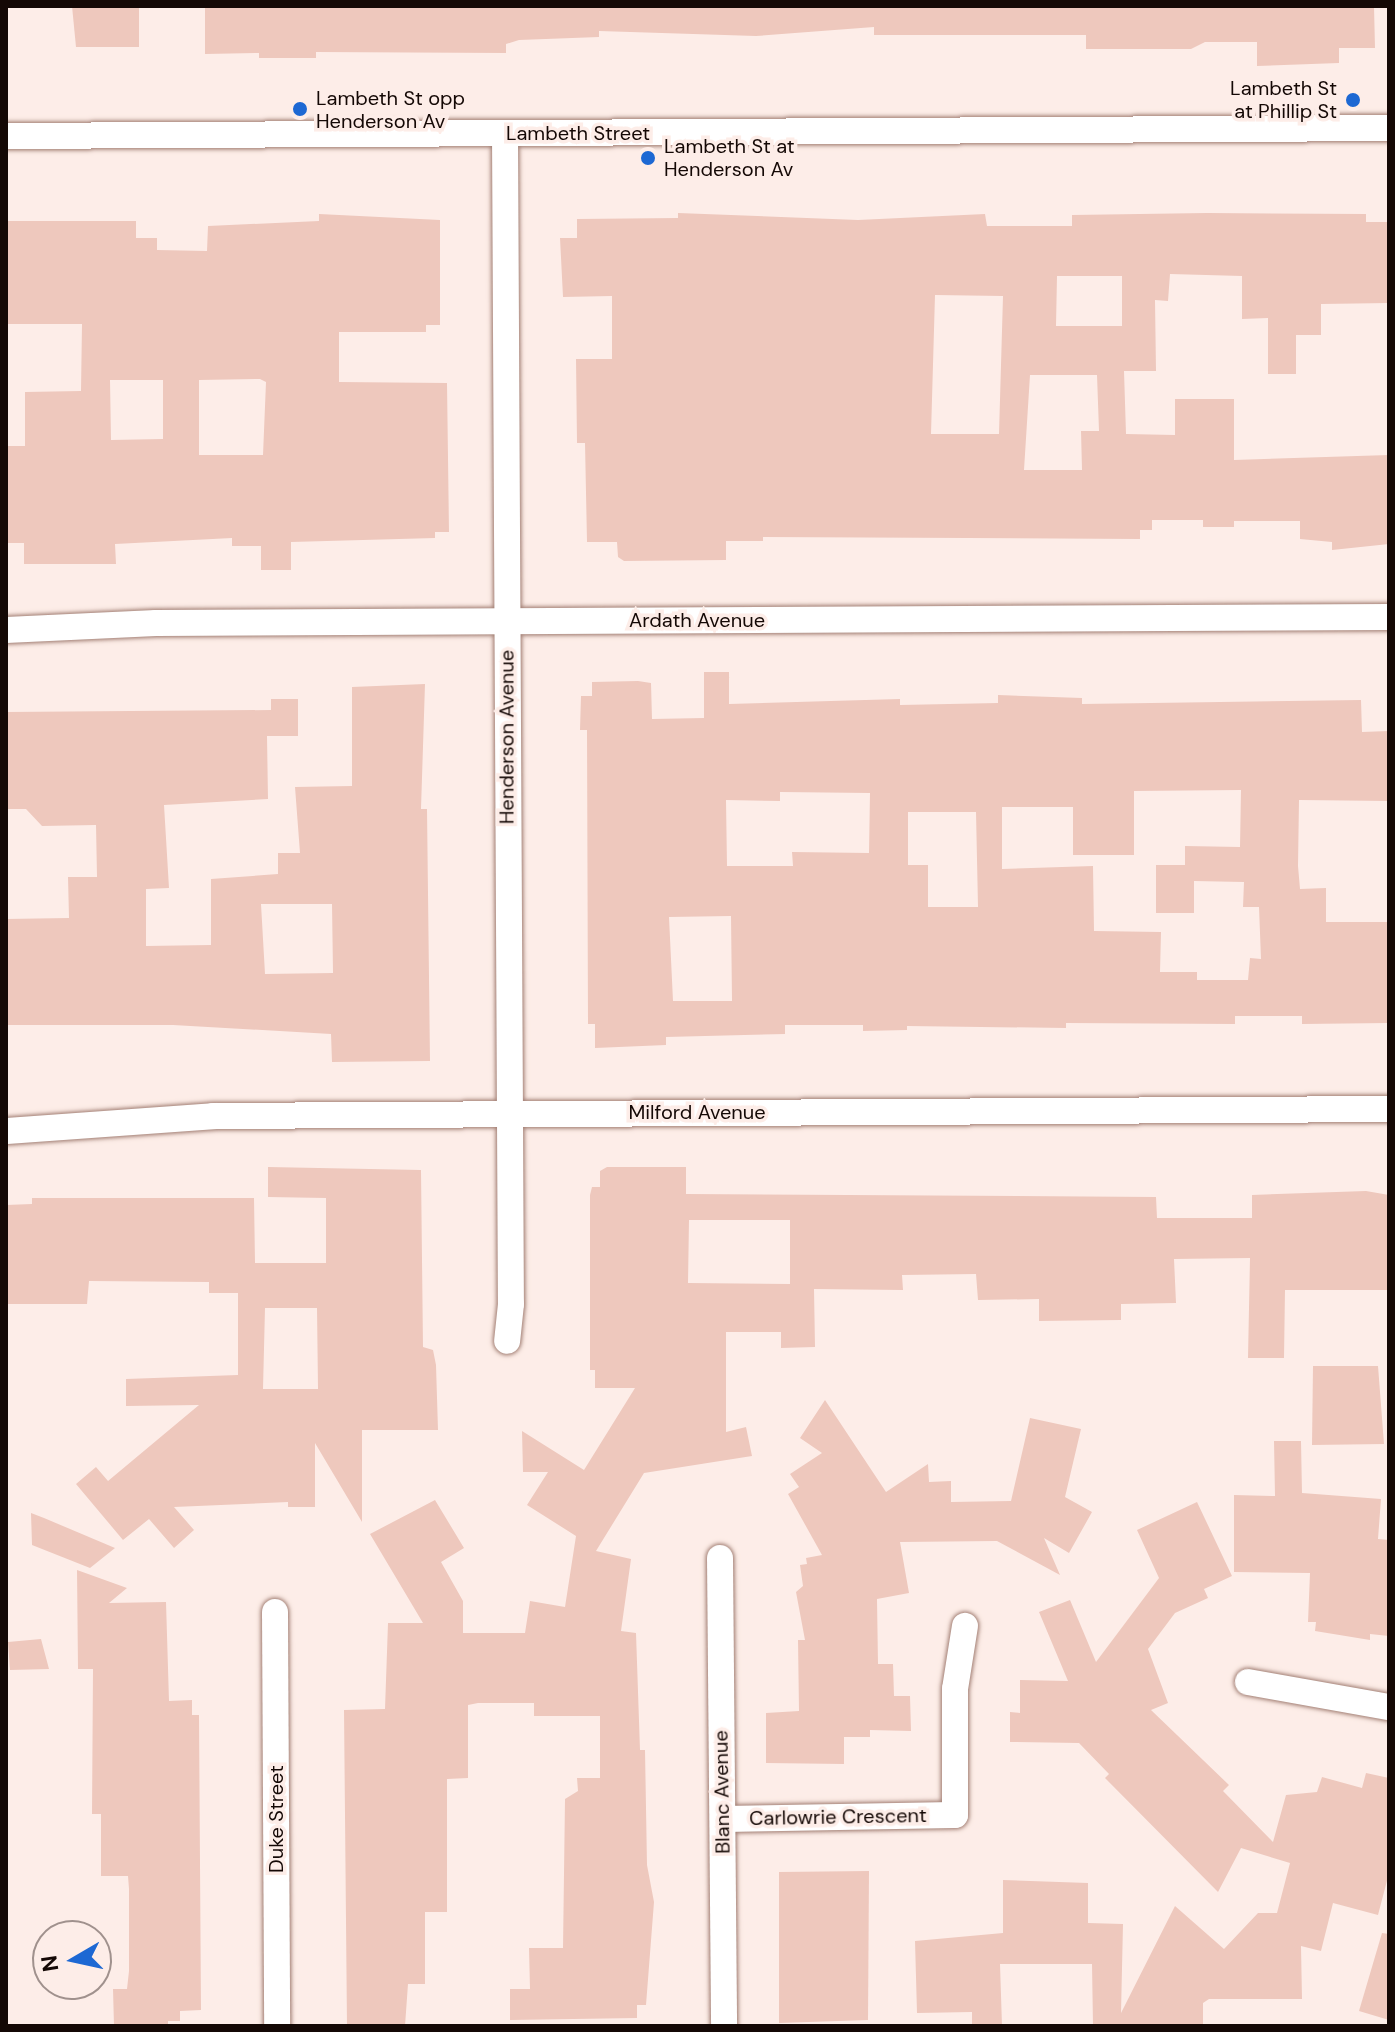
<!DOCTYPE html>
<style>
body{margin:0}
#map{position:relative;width:1395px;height:2032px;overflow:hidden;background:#fdede8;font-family:"DM Sans",sans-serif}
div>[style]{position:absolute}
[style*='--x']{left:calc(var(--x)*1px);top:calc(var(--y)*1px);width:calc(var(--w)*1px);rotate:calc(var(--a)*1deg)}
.building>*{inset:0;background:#eec8bd}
.roads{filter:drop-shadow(0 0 2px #a38075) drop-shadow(0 0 2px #a38075)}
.street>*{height:26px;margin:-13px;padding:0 13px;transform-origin:13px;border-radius:13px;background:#fff}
.dots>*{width:22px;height:22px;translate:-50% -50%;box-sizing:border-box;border:4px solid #fdede8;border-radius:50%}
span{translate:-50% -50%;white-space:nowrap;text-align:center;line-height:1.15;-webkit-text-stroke:7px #fdede8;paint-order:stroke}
.poi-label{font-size:20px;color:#140805}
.right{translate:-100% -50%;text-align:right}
.left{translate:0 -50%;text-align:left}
.street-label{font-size:20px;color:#140805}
.frame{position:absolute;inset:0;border:8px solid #140805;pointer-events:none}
.north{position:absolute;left:32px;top:1920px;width:80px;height:80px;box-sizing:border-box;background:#fdede8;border:2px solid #a0918d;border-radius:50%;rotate:261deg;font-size:22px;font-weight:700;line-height:32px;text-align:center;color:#140805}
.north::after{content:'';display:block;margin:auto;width:28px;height:36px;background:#1d68d3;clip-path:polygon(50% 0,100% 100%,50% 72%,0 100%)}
</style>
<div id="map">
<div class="building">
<i style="clip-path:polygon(72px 6px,139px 6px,139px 47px,76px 47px)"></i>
<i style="clip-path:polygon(205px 6px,1374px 6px,1375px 48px,1339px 48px,1339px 63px,1257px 66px,1257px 42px,1205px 42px,1191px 49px,1086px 49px,1086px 35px,874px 35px,874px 27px,756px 36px,599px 31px,599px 37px,519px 40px,506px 44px,506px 53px,316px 52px,316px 58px,259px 58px,259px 53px,205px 54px)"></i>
<i style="clip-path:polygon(evenodd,678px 213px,858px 220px,985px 214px,987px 226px,1072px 226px,1072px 215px,1207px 213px,1366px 214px,1366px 222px,1389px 222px,1389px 303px,1321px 304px,1321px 335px,1296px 335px,1296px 374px,1268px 374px,1268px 318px,1242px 319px,1242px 276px,1170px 274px,1168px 301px,1155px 300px,1156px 371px,1124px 371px,1126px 434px,1175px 435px,1175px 399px,1234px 399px,1234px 460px,1389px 455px,1389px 544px,1332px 550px,1332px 542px,1300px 539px,1300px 521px,1234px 521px,1234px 527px,1203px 527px,1203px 520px,1152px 520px,1152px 530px,1140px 530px,1140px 539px,763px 537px,763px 541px,726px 541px,726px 560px,624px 561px,618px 557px,617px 542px,587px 542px,585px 443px,577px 443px,576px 359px,612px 359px,612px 296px,563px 297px,560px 238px,577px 238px,577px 219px,678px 218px,678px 213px,1057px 276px,1122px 276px,1122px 326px,1056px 326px,1057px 276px,678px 213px,935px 295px,1003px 296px,999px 434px,931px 434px,935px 295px,678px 213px,1030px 375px,1097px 375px,1099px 431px,1081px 431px,1082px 470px,1024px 470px,1030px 375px)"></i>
<i style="clip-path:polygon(evenodd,319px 214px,440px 220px,440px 325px,426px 325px,426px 332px,339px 332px,339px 382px,447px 383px,449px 532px,435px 532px,435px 538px,291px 542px,291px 570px,261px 570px,261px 546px,232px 546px,232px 538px,115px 544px,116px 564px,24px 564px,24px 543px,6px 543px,6px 446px,25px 446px,25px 392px,81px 391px,82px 324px,6px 324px,6px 221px,136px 221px,136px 238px,157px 238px,157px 250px,207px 251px,208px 226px,319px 221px,319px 214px,260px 379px,266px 382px,263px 455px,199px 455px,199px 380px,260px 379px,319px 214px,110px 380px,163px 380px,163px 439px,111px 440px,110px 380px)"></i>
<i style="clip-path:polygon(evenodd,704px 672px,729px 672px,729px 704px,900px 699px,900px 705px,998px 703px,998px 695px,1082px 698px,1082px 704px,1361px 700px,1362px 732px,1389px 731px,1389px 801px,1299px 800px,1298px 866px,1300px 889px,1326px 888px,1326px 922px,1389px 922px,1389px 1023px,1302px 1024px,1302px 1016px,1235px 1016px,1235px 1024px,1066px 1023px,1066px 1028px,907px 1026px,907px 1030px,863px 1031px,863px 1025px,785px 1025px,785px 1034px,666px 1037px,666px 1045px,595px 1048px,595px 1024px,588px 1024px,587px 730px,580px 730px,581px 696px,592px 696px,592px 682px,638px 681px,651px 683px,652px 719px,704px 718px,704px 672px,1241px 790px,1240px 847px,1185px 846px,1185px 865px,1156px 865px,1156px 913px,1194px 913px,1194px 881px,1244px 882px,1243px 907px,1259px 907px,1261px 959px,1250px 958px,1248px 980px,1197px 980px,1197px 972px,1160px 972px,1161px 932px,1094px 931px,1093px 866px,1002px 869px,1002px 807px,1073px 807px,1073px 855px,1134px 855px,1134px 791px,1241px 790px,704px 672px,780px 792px,870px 793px,869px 853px,792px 852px,793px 866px,727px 866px,726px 800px,780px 801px,780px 792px,704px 672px,908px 812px,976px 812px,978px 907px,928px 907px,928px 865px,908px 865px,908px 812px,704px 672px,731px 916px,732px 1001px,673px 1001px,669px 917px,731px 916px)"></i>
<i style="clip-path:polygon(evenodd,425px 684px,421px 809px,427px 809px,430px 1061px,332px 1062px,331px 1034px,173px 1025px,6px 1025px,6px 919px,69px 918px,68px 877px,97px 877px,96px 825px,42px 826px,26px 809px,6px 809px,6px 712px,271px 710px,271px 699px,298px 699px,298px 736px,267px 736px,268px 799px,164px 805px,169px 888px,146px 889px,146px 946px,211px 945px,211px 879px,278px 874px,278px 853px,300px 853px,295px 787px,352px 786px,352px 687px,425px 684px,261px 904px,332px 904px,333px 973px,265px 974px,261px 904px)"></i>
<i style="clip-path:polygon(evenodd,268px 1167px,421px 1170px,423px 1347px,433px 1350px,436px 1365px,438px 1430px,362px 1430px,362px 1522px,315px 1443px,315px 1507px,288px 1507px,288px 1502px,174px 1507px,194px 1530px,174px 1548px,149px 1519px,123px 1540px,76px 1484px,96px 1467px,108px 1481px,199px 1405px,126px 1406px,126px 1379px,238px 1375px,238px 1293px,209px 1293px,209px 1282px,89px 1281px,87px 1304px,6px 1304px,6px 1205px,32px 1204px,32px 1198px,254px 1198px,255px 1263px,326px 1263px,326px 1198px,268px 1197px,268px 1167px,265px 1308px,317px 1308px,318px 1389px,263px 1389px,265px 1308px)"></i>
<i style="clip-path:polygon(evenodd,607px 1167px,686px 1167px,686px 1194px,1156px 1197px,1157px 1218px,1252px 1218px,1252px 1195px,1366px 1191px,1389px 1195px,1389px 1290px,1285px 1290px,1284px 1358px,1248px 1358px,1250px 1258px,1174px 1259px,1176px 1303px,1121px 1304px,1121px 1320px,1039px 1321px,1039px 1299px,978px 1300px,976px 1274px,902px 1275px,903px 1290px,814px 1289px,815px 1347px,781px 1348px,781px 1332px,726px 1332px,726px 1432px,746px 1427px,752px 1456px,644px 1473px,596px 1551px,631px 1559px,621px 1631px,636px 1633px,640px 1750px,645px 1750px,647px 1865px,654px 1902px,646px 2005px,637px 2005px,637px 2018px,510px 2020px,510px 1989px,530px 1989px,529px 1948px,563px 1948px,565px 1799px,578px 1791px,577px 1778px,600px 1778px,600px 1716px,534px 1716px,534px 1703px,478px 1703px,468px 1705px,468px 1778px,447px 1779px,447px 1912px,425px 1912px,425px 1984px,408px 1984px,405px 2026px,347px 2026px,344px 1710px,385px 1709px,388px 1623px,423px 1623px,370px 1534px,435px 1500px,464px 1548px,441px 1562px,463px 1601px,463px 1633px,525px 1633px,530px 1601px,565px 1607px,576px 1536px,527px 1505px,548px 1472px,523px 1472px,522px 1431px,584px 1470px,635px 1388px,595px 1388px,595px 1370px,590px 1370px,590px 1195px,592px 1187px,600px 1187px,600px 1171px,607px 1167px,689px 1220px,790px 1220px,790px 1284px,688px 1283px,689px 1220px)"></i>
<i style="clip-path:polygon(1313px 1366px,1378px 1366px,1384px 1444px,1312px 1445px)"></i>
<i style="clip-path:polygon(825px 1400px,886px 1492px,928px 1464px,929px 1482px,951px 1481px,951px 1502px,1011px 1501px,1030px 1418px,1081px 1429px,1065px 1497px,1092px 1512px,1069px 1553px,1044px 1538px,1060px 1575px,997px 1541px,900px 1542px,909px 1593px,877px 1599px,878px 1664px,893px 1664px,894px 1696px,910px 1696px,911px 1731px,870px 1730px,870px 1737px,844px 1737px,844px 1764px,766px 1763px,766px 1713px,799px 1711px,798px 1640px,805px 1640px,796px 1592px,803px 1586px,800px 1565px,807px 1564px,806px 1558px,822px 1555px,788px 1494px,799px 1487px,790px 1474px,822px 1453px,800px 1438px)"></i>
<i style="clip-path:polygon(1274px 1441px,1301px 1441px,1302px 1493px,1381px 1499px,1378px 1539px,1389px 1540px,1389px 1636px,1370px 1634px,1370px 1640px,1315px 1631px,1316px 1622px,1308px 1622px,1310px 1573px,1234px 1572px,1234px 1495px,1275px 1496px)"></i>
<i style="clip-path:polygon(1197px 1502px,1232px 1576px,1204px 1589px,1208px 1598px,1175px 1613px,1148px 1649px,1168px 1703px,1151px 1710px,1229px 1785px,1223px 1791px,1273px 1842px,1286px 1795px,1317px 1792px,1322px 1777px,1362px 1788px,1366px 1773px,1389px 1778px,1389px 1873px,1378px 1915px,1333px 1903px,1321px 1951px,1301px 1946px,1302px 1999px,1209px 1999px,1203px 2003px,1203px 2026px,1093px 2026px,1092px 1964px,1000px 1964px,1002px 2026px,972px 2026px,972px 2012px,917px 2013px,915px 1941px,1003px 1933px,1003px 1880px,1088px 1883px,1088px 1923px,1123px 1924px,1121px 2013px,1175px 1906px,1224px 1949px,1258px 1913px,1277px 1913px,1290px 1863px,1241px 1848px,1218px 1892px,1105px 1778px,1109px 1774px,1079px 1743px,1010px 1742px,1010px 1712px,1020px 1713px,1020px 1680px,1068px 1681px,1039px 1612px,1070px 1600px,1096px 1662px,1159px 1578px,1137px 1530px)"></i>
<i style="clip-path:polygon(31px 1513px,44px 1518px,115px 1548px,90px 1568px,32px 1545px)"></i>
<i style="clip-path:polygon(77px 1570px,127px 1588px,109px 1603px,166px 1602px,169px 1701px,192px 1700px,192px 1715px,199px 1715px,201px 2010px,180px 2011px,180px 2021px,168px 2021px,168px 2026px,114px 2026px,113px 1989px,127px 1989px,129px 1971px,129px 1889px,128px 1876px,101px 1876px,101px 1814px,92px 1814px,93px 1669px,78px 1669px)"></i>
<i style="clip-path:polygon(41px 1639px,49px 1669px,10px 1670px,8px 1642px)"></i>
<i style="clip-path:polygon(869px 1871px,868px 2020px,779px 2023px,779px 1872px)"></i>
<i style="clip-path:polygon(1382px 1933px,1389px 1934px,1389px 2020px,1359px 2011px)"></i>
</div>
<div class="roads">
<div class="street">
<i style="--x:505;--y:133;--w:1171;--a:89.71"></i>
<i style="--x:511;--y:1304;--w:37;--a:96"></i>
<i style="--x:6;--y:136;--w:1383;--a:-0.33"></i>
<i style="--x:6;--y:630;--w:150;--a:-2.7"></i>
<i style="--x:156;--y:623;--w:1233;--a:-0.28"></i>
<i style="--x:6;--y:1131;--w:208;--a:-4.1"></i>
<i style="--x:213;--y:1116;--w:1176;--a:-0.34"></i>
<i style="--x:720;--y:1558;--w:468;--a:89.5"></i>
<i style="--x:275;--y:1612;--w:414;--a:89.7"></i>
<i style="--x:1248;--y:1682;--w:143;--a:10.1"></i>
<i style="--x:723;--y:1819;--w:232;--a:-1"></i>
<i style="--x:955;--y:1815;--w:126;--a:-90"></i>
<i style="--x:955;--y:1689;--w:64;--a:-81"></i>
</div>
</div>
<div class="dots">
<i style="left:1353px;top:100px;background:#1d68d3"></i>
<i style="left:300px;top:109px;background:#1d68d3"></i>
<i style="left:648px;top:158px;background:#1d68d3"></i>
</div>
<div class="poi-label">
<span class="right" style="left:1337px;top:100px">Lambeth St<br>at Phillip St</span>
<span class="left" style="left:316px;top:110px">Lambeth St opp<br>Henderson Av</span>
<span class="left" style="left:664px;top:158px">Lambeth St at<br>Henderson Av</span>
</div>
<div class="street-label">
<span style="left:578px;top:133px">Lambeth Street</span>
<span style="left:697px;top:620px">Ardath Avenue</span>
<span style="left:507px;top:737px;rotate:-90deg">Henderson Avenue</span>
<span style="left:697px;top:1112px">Milford Avenue</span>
<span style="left:722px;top:1792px;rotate:-91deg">Blanc Avenue</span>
<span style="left:838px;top:1817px;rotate:-1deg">Carlowrie Crescent</span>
<span style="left:276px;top:1819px;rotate:-90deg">Duke Street</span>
</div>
<div class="frame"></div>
<div class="north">N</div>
</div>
